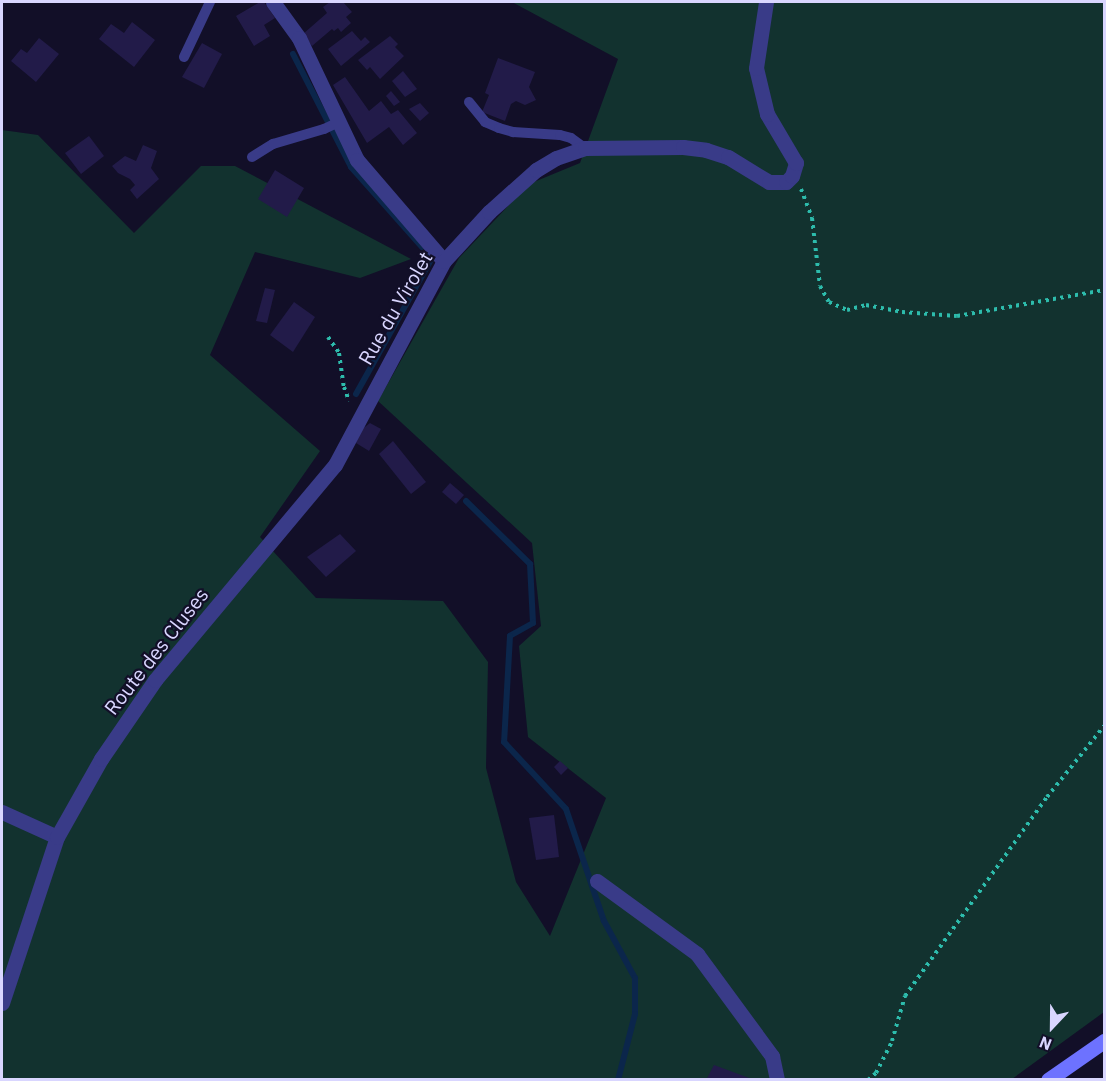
<!DOCTYPE html>
<style>
body{margin:0}
#map{position:relative;width:1106px;height:1081px;overflow:hidden;background:#120f28;font-family:"IBM Plex Sans",sans-serif}
div>[style]{position:absolute}
[style*='--x']{left:calc(var(--x)*1px);top:calc(var(--y)*1px);width:calc(var(--w)*1px);rotate:calc(var(--a)*1deg)}
.green>*{inset:0;background:#12322f}
.stream>*{height:6px;margin:-3px;padding:0 3px;transform-origin:3px;border-radius:3px;background:#0b264b}
.building>*{inset:0;background:#221b49}
.path>*{height:4px;margin-top:-2px;transform-origin:0;background:repeating-linear-gradient(90deg,#2dbcac 0 3px,transparent 0 7.5px)}
.lane>*{height:10px;margin:-5px;padding:0 5px;transform-origin:5px;border-radius:5px;background:#393b88}
.street>*{height:15px;margin:-7.5px;padding:0 7.5px;transform-origin:7.5px;border-radius:7.5px;background:#393b88}
.secondary>*{height:15px;margin:-7.5px;padding:0 7.5px;transform-origin:7.5px;border-radius:7.5px;background:#6d72ff}
span{translate:-50% -50%;white-space:nowrap;text-align:center;line-height:1.15;-webkit-text-stroke:4.5px #120f28;paint-order:stroke}
.street-label{font-size:20px;color:#d9d6ff}
.frame{position:absolute;inset:0;border:3px solid #d9d6ff;pointer-events:none}
.north{position:absolute;left:1022px;top:997px;width:60px;height:60px;-webkit-text-stroke:4px #120f28;paint-order:stroke;rotate:202deg;font-size:16px;font-weight:700;line-height:24px;text-align:center;color:#d9d6ff}
.north::after{content:'';display:block;margin:auto;width:21px;height:27px;background:#d9d6ff;clip-path:polygon(50% 0,100% 100%,50% 72%,0 100%)}
</style>
<div id="map">
<div class="green">
<i style="clip-path:polygon(512px 2px,1104px 2px,1104px 1012px,1012px 1079px,2px 1080px,2px 130px,38px 135px,134px 233px,201px 166px,235px 166px,411px 259px,360px 278px,255px 252px,210px 355px,320px 451px,260px 537px,316px 598px,443px 601px,488px 662px,486px 768px,516px 882px,550px 936px,606px 798px,528px 737px,519px 646px,541px 626px,532px 543px,378px 401px,459px 258px,529px 184px,580px 163px,618px 59px)"></i>
</div>
<div class="stream">
<i style="--x:293;--y:54;--w:127;--a:62.8"></i>
<i style="--x:351;--y:167;--w:107;--a:48.4"></i>
<i style="--x:356;--y:394;--w:156;--a:-60.8"></i>
<i style="--x:432;--y:258;--w:5;--a:-127"></i>
<i style="--x:466;--y:501;--w:90;--a:44.5"></i>
<i style="--x:530;--y:564;--w:59;--a:87.1"></i>
<i style="--x:533;--y:623;--w:26;--a:151"></i>
<i style="--x:510;--y:636;--w:106;--a:93.2"></i>
<i style="--x:504;--y:742;--w:91;--a:47.2"></i>
<i style="--x:566;--y:809;--w:118;--a:71.3"></i>
<i style="--x:604;--y:921;--w:65;--a:61.5"></i>
<i style="--x:635;--y:978;--w:36;--a:90"></i>
<i style="--x:635;--y:1014;--w:68;--a:104.4"></i>
</div>
<div class="building">
<i style="clip-path:polygon(260px 2px,264px 2px,275px 18px,264px 25px,270px 36px,254px 46px,236px 16px)"></i>
<i style="clip-path:polygon(330px 2px,343px 2px,352px 12px,346px 17px,351px 23px,341px 32px,338px 28px,334px 31px,332px 29px,312px 46px,303px 34px,327px 13px,323px 7px)"></i>
<i style="clip-path:polygon(132px 22px,155px 40px,134px 67px,99px 39px,111px 24px,124px 33px)"></i>
<i style="clip-path:polygon(352px 31px,361px 41px,365px 37px,370px 42px,341px 66px,328px 49px)"></i>
<i style="clip-path:polygon(390px 36px,398px 44px,395px 47px,404px 56px,380px 79px,370px 67px,367px 70px,358px 60px)"></i>
<i style="clip-path:polygon(39px 38px,59px 54px,36px 82px,11px 61px,21px 49px,27px 53px)"></i>
<i style="clip-path:polygon(202px 43px,222px 54px,204px 88px,182px 77px)"></i>
<i style="clip-path:polygon(498px 58px,535px 72px,529px 87px,536px 100px,525px 105px,516px 101px,511px 104px,505px 121px,482px 112px,489px 95px,485px 93px)"></i>
<i style="clip-path:polygon(403px 71px,417px 89px,405px 97px,392px 81px)"></i>
<i style="clip-path:polygon(345px 77px,369px 111px,381px 101px,391px 114px,398px 110px,417px 133px,403px 145px,389px 127px,367px 143px,333px 85px)"></i>
<i style="clip-path:polygon(391px 91px,400px 102px,394px 106px,386px 96px)"></i>
<i style="clip-path:polygon(420px 103px,429px 113px,420px 121px,409px 109px)"></i>
<i style="clip-path:polygon(89px 136px,104px 156px,81px 174px,65px 153px)"></i>
<i style="clip-path:polygon(143px 145px,157px 151px,151px 168px,159px 179px,137px 199px,130px 190px,135px 185px,130px 179px,118px 173px,112px 166px,125px 156px,136px 161px)"></i>
<i style="clip-path:polygon(275px 170px,304px 188px,287px 217px,258px 199px)"></i>
<i style="clip-path:polygon(265px 288px,275px 290px,267px 323px,256px 321px)"></i>
<i style="clip-path:polygon(294px 302px,315px 317px,293px 352px,270px 335px)"></i>
<i style="clip-path:polygon(370px 423px,381px 429px,369px 451px,356px 443px,361px 430px)"></i>
<i style="clip-path:polygon(393px 441px,426px 482px,411px 494px,379px 454px)"></i>
<i style="clip-path:polygon(450px 483px,464px 495px,456px 504px,442px 492px)"></i>
<i style="clip-path:polygon(340px 534px,356px 551px,326px 577px,307px 557px)"></i>
<i style="clip-path:polygon(560px 761px,568px 768px,561px 775px,554px 767px)"></i>
<i style="clip-path:polygon(554px 815px,559px 857px,536px 860px,529px 818px)"></i>
<i style="clip-path:polygon(714px 1065px,752px 1079px,752px 1080px,706px 1080px)"></i>
</div>
<div class="path">
<i style="--x:801;--y:189;--w:31;--a:69"></i>
<i style="--x:812;--y:218;--w:68;--a:83.3"></i>
<i style="--x:820;--y:286;--w:18;--a:61"></i>
<i style="--x:829;--y:302;--w:20;--a:24"></i>
<i style="--x:847;--y:310;--w:20;--a:-15"></i>
<i style="--x:866;--y:305;--w:37;--a:11"></i>
<i style="--x:902;--y:312;--w:55;--a:4.2"></i>
<i style="--x:957;--y:316;--w:149;--a:-10"></i>
<i style="--x:328;--y:337;--w:19;--a:55"></i>
<i style="--x:339;--y:353;--w:34;--a:82"></i>
<i style="--x:344;--y:387;--w:15;--a:70"></i>
<i style="--x:868;--y:1080;--w:11;--a:-41"></i>
<i style="--x:876;--y:1073;--w:36;--a:-63"></i>
<i style="--x:892;--y:1041;--w:47;--a:-73.9"></i>
<i style="--x:905;--y:996;--w:244;--a:-54.5"></i>
<i style="--x:1047;--y:797;--w:91;--a:-51.2"></i>
</div>
<div class="lane">
<i style="--x:184;--y:57;--w:61;--a:-64.7"></i>
<i style="--x:469;--y:102;--w:26;--a:51"></i>
<i style="--x:485;--y:122;--w:15;--a:23"></i>
<i style="--x:499;--y:128;--w:15;--a:16"></i>
<i style="--x:513;--y:132;--w:47;--a:3.7"></i>
<i style="--x:560;--y:135;--w:11;--a:15"></i>
<i style="--x:571;--y:138;--w:17;--a:36"></i>
<i style="--x:252;--y:157;--w:25;--a:-32"></i>
<i style="--x:273;--y:144;--w:53;--a:-16.4"></i>
<i style="--x:324;--y:129;--w:17;--a:-25"></i>
</div>
<div class="street">
<i style="--x:273;--y:2;--w:44;--a:54.2"></i>
<i style="--x:299;--y:38;--w:135;--a:64.6"></i>
<i style="--x:357;--y:160;--w:133;--a:49.3"></i>
<i style="--x:2;--y:812;--w:60;--a:24.4"></i>
<i style="--x:597;--y:881;--w:124;--a:36.1"></i>
<i style="--x:697;--y:954;--w:127;--a:53.7"></i>
<i style="--x:772;--y:1056;--w:25;--a:78"></i>
<i style="--x:2;--y:1003;--w:175;--a:-71.7"></i>
<i style="--x:57;--y:837;--w:90;--a:-60.6"></i>
<i style="--x:101;--y:759;--w:96;--a:-55.6"></i>
<i style="--x:155;--y:680;--w:280;--a:-50.1"></i>
<i style="--x:335;--y:465;--w:231;--a:-61.9"></i>
<i style="--x:444;--y:261;--w:67;--a:-47.4"></i>
<i style="--x:489;--y:212;--w:63;--a:-41.8"></i>
<i style="--x:536;--y:170;--w:23;--a:-31"></i>
<i style="--x:556;--y:158;--w:31;--a:-19"></i>
<i style="--x:585;--y:148;--w:98;--a:-0.6"></i>
<i style="--x:683;--y:147;--w:23;--a:7"></i>
<i style="--x:706;--y:150;--w:23;--a:18"></i>
<i style="--x:728;--y:157;--w:48;--a:31.4"></i>
<i style="--x:769;--y:182;--w:17;--a:0"></i>
<i style="--x:786;--y:182;--w:8;--a:-45"></i>
<i style="--x:792;--y:176;--w:14;--a:-73"></i>
<i style="--x:796;--y:163;--w:57;--a:-120.6"></i>
<i style="--x:767;--y:114;--w:47;--a:-103.4"></i>
<i style="--x:756;--y:68;--w:67;--a:-81.4"></i>
</div>
<div class="secondary">
<i style="--x:1048;--y:1080;--w:68;--a:-34.9"></i>
</div>
<div class="street-label">
<span style="left:395px;top:308px;rotate:-60deg">Rue du Virolet</span>
<span style="left:156px;top:651px;rotate:-52deg">Route des Cluses</span>
</div>
<div class="frame"></div>
<div class="north">N</div>
</div>
